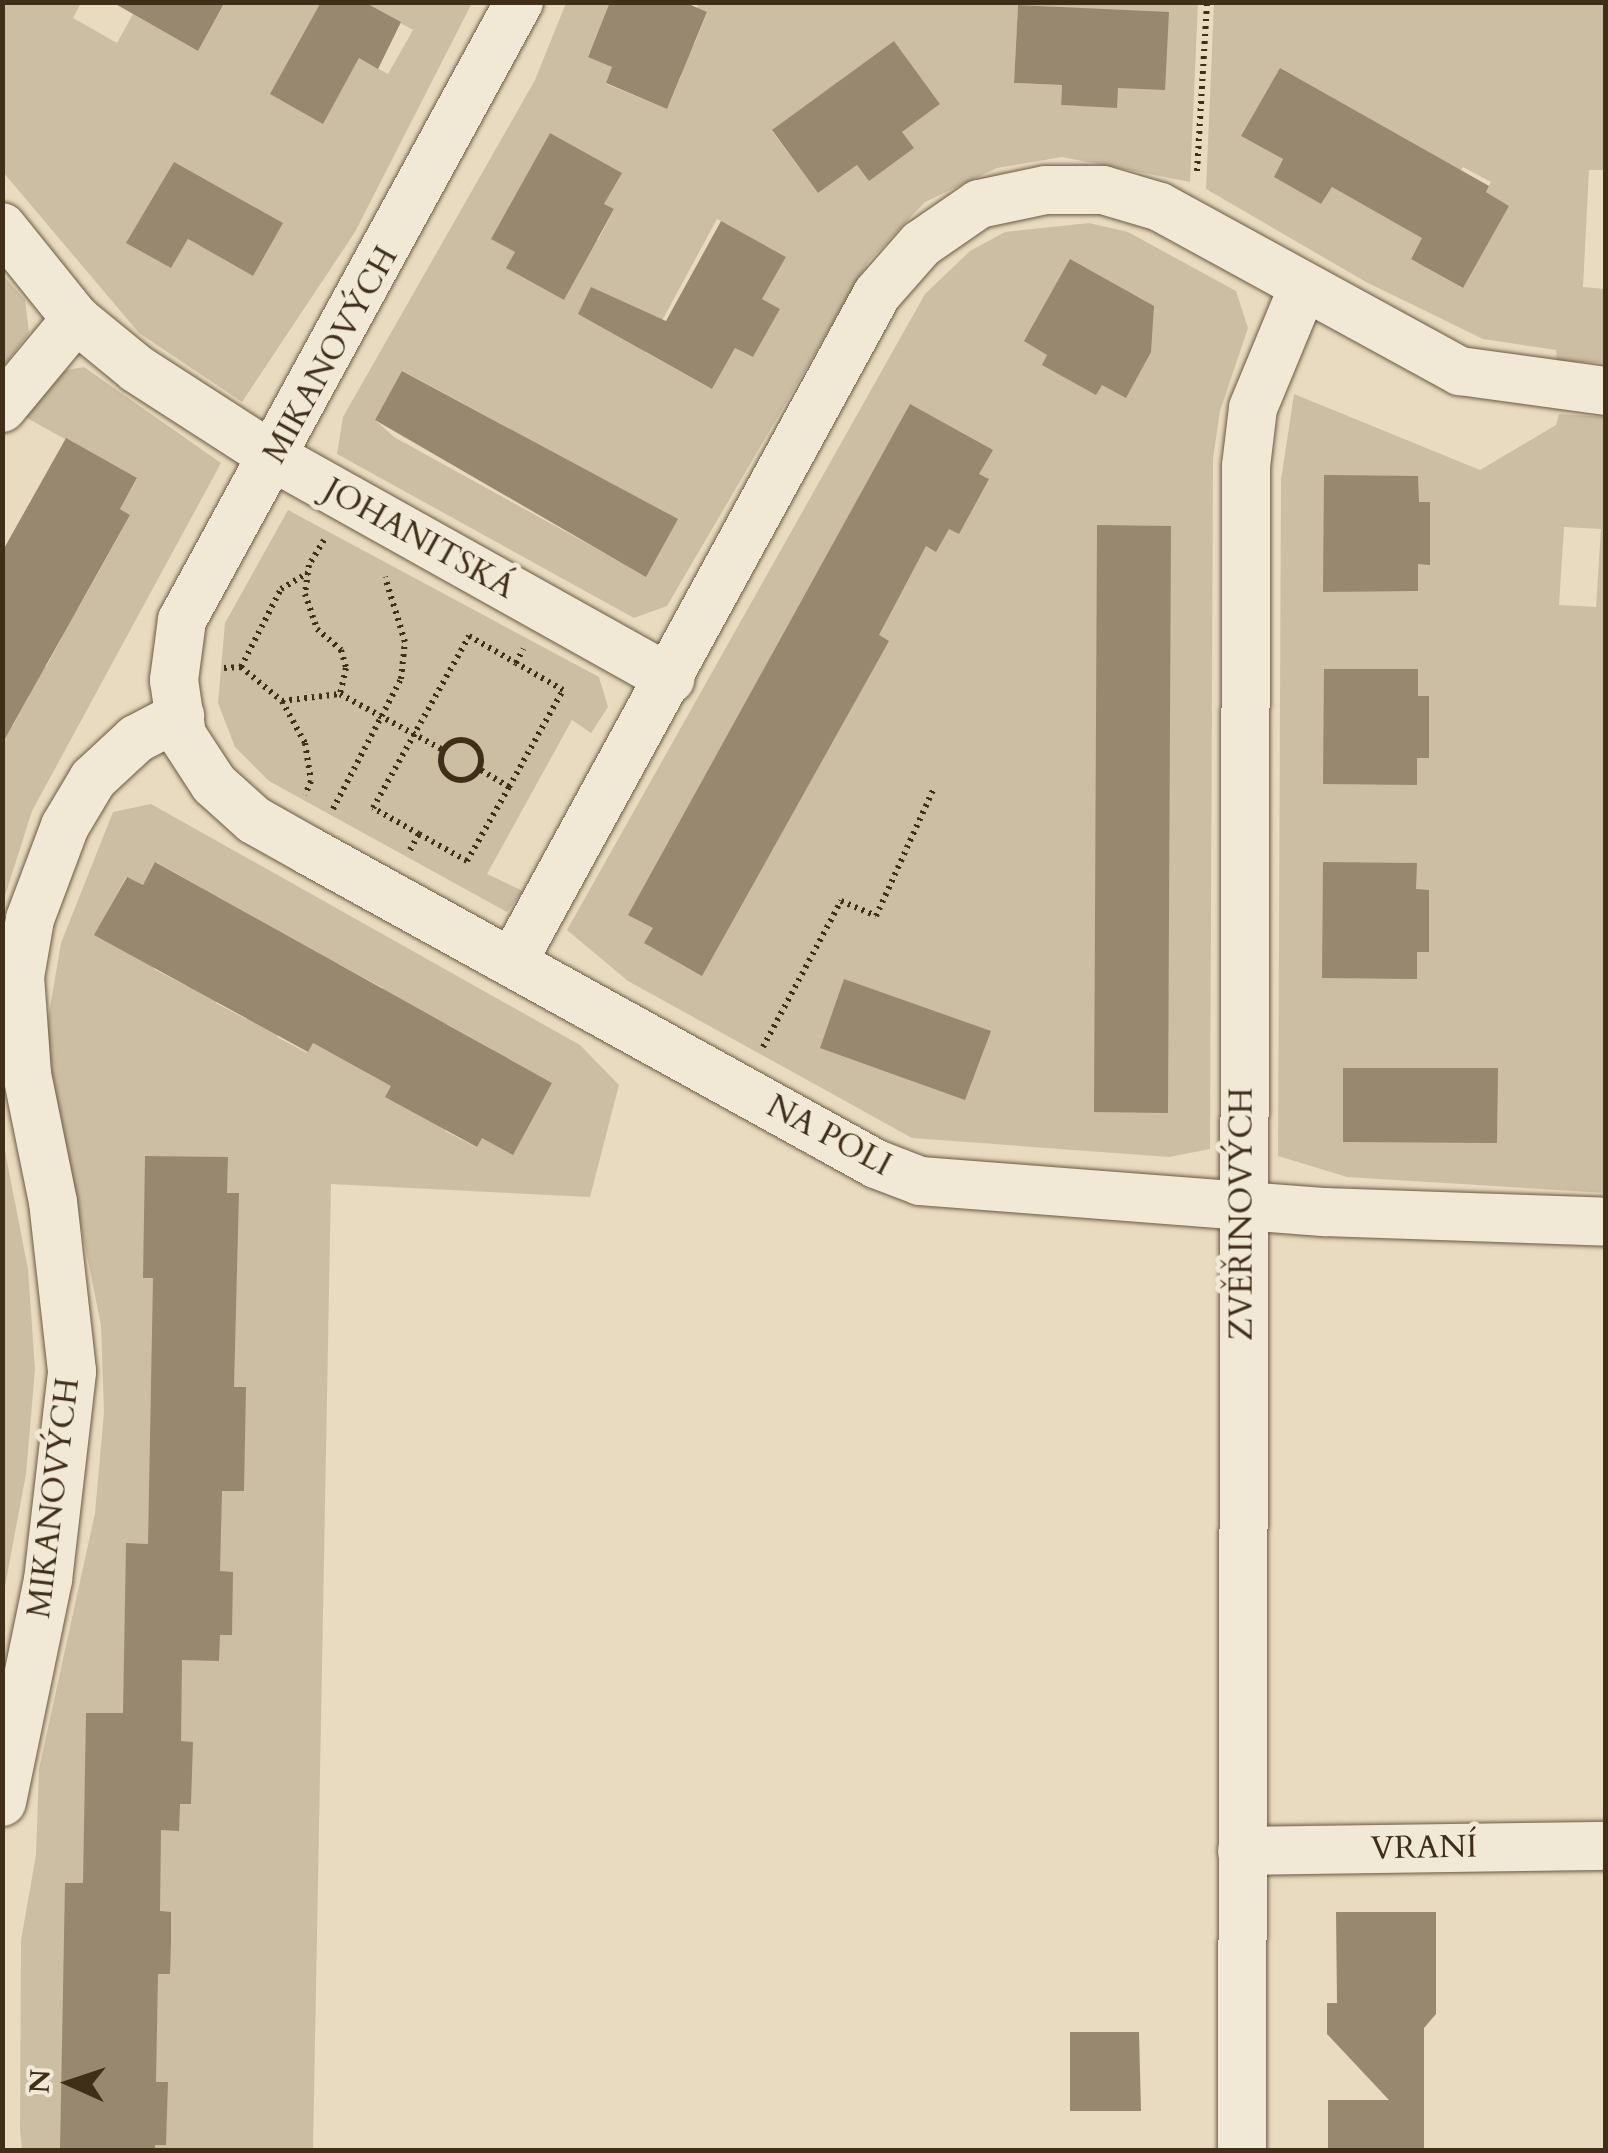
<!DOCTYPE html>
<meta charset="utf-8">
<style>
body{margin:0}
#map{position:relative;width:1608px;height:2153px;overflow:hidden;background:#e9dbbf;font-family:Cardo,serif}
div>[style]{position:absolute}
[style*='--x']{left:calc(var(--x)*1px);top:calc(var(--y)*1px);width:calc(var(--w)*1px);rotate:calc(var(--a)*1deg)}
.green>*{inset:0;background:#ccbea3}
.building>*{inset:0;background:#97886f}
.path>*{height:6px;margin-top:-3px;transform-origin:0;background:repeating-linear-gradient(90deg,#3f2f19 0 2.5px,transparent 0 7.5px)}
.path>.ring{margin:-3px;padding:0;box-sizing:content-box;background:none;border:6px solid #3f2f19;border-radius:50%}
.roads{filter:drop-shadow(0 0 2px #6a5a42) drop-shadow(0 0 2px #6a5a42)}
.street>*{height:48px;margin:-24px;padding:0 24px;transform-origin:24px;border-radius:24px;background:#f1e8d5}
span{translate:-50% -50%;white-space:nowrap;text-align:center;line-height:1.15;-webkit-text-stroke:10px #f1e8d5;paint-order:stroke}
.street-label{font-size:32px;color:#3f2f19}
.frame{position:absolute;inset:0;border:5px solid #3f2f19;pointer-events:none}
.north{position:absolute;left:20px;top:2033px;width:100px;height:100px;-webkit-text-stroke:8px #f1e8d5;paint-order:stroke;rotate:273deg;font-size:28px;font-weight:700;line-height:40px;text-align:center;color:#3f2f19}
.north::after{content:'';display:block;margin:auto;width:35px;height:45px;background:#3f2f19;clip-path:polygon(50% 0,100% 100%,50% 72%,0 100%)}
</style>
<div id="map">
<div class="green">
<i style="clip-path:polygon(evenodd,636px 2px,633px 17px,608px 8px,588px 56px,612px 67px,606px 84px,667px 109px,681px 76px,683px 42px,694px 45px,707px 13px,697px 8px,699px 3px,1198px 3px,1190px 182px,1062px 157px,997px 168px,925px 202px,869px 261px,667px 606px,634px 618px,337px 454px,343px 417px,535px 80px,566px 3px,636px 2px,1018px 5px,1054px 7px,1116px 107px,1061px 105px,1062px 85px,1014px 83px,1018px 5px,636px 2px,894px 41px,940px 104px,902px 132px,869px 180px,857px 165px,818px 193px,772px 131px,894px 41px,636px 2px,550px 133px,621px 173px,604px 204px,614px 210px,598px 240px,587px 235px,571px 263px,581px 269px,564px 300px,507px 268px,515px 252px,492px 239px,550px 133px,636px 2px,717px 219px,786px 257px,762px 299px,780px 309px,753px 357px,735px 348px,712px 389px,645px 352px,717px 219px,636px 2px,403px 371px,677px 519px,646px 576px,394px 437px,375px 420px,403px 371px)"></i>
<i style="clip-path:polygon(evenodd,2px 3px,81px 3px,73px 18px,117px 43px,133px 14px,198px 51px,225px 3px,321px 3px,323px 123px,359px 58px,388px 74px,413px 30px,364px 3px,472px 3px,355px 232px,242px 402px,139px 333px,3px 172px,2px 3px,174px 163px,253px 276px,188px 239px,171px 268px,127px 243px,174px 163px)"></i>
<i style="clip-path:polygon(evenodd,1214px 3px,1605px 3px,1605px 170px,1589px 170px,1583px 287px,1605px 289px,1605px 363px,1557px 361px,1556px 350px,1483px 339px,1366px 282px,1206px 189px,1214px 3px,1241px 136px,1411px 143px,1373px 210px,1332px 187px,1321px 204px,1274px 177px,1283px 159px,1241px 136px,1214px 3px,1463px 167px,1491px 182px,1486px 192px,1509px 206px,1462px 288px,1411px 258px,1463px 167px)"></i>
<i style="clip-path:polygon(1089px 223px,1128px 232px,1236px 291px,1248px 328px,1220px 411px,1213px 459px,1210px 1149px,1169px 1157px,912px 1138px,628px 981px,567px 930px,925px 294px,970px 251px,1005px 232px)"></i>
<i style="clip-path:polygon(2px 274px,25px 300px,29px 333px,3px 367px)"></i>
<i style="clip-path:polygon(84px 367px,221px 463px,32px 811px,3px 902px,3px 722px,12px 727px,29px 696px,19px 690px,35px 663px,46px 667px,62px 637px,52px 631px,79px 607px,113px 546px,130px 515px,120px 509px,137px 479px,27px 418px,24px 407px,56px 372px)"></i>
<i style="clip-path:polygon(evenodd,1294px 394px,1480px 470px,1556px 425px,1559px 414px,1605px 417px,1605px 1193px,1347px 1177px,1278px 1156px,1281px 480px,1294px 394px,1564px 527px,1601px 529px,1596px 607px,1559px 605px,1564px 527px)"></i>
<i style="clip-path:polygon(288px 510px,599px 677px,608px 707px,591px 733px,572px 720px,487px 874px,523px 891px,507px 912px,269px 781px,235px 747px,218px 703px,225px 623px)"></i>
<i style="clip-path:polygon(evenodd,151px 804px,580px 1045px,619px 1085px,590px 1197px,331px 1184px,313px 2150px,22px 2150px,20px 2130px,21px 1940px,36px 1855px,39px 1769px,95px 1513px,104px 1412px,101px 1325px,44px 1043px,61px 943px,113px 812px,151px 804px,156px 862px,202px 888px,190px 912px,202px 919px,216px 896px,324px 956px,311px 979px,324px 987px,337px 963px,383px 988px,344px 1060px,313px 1043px,307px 1053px,277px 1037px,282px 1026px,253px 1009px,246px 1019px,216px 1003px,221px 992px,191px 975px,185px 985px,154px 969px,159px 958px,132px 942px,126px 952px,95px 935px,126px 877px,143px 885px,156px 862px,151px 804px,447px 1024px,493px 1050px,480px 1074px,493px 1081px,507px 1058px,552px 1083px,513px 1154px,482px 1137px,476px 1147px,445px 1131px,450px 1120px,433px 1048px,447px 1024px)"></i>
<i style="clip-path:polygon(3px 1141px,28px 1269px,35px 1369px,26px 1474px,3px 1597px)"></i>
</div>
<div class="building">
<i style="clip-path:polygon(112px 2px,225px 2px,198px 51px)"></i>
<i style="clip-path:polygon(321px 2px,364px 2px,401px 22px,378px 69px,359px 58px,323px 124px,270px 94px)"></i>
<i style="clip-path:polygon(610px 2px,684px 2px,707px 12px,667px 109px,606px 83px,612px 67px,588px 57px)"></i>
<i style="clip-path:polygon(1018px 5px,1169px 12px,1165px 90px,1118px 88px,1117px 108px,1061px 105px,1062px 85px,1014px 83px)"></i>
<i style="clip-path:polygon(894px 41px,940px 104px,902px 132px,914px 148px,869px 181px,857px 165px,818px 193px,772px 130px)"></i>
<i style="clip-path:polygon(1280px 68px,1489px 186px,1486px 192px,1509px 206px,1463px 288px,1411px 259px,1422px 238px,1332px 187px,1321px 204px,1274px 177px,1283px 159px,1241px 136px)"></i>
<i style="clip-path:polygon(550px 133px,622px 173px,604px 204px,614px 209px,564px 300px,506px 268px,515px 252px,491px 239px)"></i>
<i style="clip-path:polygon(174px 162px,283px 223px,253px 276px,188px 239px,171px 268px,126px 243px)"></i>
<i style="clip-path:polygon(721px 221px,786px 257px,762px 299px,780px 309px,753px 357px,735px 348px,712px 389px,578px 314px,591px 287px,666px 321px)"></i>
<i style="clip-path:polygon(1070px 259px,1154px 306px,1151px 352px,1126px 398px,1102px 385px,1096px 395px,1042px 365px,1047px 355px,1024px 341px)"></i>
<i style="clip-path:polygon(402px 371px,678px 519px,646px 577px,375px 420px)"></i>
<i style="clip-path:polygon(910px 404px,993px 450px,979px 474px,989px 479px,959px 534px,949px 529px,936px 552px,926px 546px,879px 635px,889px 641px,702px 976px,644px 943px,653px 928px,628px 915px)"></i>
<i style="clip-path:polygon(66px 438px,137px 478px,120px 509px,130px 515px,2px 744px,2px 552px)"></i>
<i style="clip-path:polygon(1324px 475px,1418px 476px,1419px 502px,1430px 502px,1430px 565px,1418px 564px,1418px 591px,1323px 592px)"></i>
<i style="clip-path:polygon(1097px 525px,1171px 526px,1168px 1113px,1094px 1112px)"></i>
<i style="clip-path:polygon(1324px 669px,1418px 669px,1418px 696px,1429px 696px,1429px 758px,1417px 758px,1417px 785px,1323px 784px)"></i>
<i style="clip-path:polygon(155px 862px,552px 1083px,513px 1155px,482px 1138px,477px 1147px,385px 1097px,391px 1086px,313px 1043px,308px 1052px,94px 935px,127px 877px,143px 885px)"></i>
<i style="clip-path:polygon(1323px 862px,1417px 863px,1416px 889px,1429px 890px,1429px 952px,1417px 952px,1417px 979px,1322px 978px)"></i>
<i style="clip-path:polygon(844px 979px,991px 1031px,965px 1100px,820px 1048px)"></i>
<i style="clip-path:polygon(1343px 1068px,1498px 1068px,1497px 1143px,1343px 1142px)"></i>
<i style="clip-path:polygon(145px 1156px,228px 1157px,227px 1193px,239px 1193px,234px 1387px,246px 1387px,244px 1491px,222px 1491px,220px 1571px,233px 1572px,232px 1635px,220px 1635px,219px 1661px,182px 1660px,181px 1741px,193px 1742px,191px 1804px,180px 1804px,179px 1831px,161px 1830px,160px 1911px,171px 1912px,171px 1943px,170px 1974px,158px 1974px,156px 2082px,168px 2082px,166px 2145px,155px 2145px,155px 2150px,60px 2150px,65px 1883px,83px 1883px,86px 1713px,123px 1713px,126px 1543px,148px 1544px,153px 1278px,143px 1278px)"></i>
<i style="clip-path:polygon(1336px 1912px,1436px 1912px,1436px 2014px,1424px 2028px,1424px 2150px,1328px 2150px,1328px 2100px,1389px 2100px,1327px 2034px,1327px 2003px,1337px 2003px)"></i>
<i style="clip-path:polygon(1070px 2032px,1139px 2032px,1141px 2111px,1070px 2111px)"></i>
</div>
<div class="path">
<i style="--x:1197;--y:171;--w:169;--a:-86.6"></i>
<i style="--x:324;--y:540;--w:29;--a:121"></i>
<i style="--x:309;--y:565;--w:29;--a:98"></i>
<i style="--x:305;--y:594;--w:37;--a:71"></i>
<i style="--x:317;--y:629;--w:32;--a:41"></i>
<i style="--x:341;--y:650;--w:19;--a:74"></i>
<i style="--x:346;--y:668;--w:27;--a:103"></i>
<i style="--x:340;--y:694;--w:117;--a:28.5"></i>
<i style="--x:241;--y:667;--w:88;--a:-62.9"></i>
<i style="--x:281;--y:589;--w:31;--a:-31"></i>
<i style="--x:224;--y:668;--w:17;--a:-3"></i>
<i style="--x:241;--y:667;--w:53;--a:39.7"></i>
<i style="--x:282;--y:701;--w:48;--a:61.3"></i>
<i style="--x:305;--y:743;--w:38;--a:81"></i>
<i style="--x:311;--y:781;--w:15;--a:113"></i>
<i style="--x:282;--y:701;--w:58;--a:-6.9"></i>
<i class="ring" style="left:441px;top:740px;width:34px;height:34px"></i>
<i style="--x:509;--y:787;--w:111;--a:-60.9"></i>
<i style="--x:563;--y:690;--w:54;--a:-150.1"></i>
<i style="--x:333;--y:809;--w:147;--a:-62.4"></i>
<i style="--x:401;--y:679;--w:37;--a:-84"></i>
<i style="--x:405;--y:642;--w:68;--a:-107.1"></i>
<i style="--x:419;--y:834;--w:55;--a:29.4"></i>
<i style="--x:467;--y:861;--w:85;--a:-60.4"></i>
<i style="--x:509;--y:787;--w:35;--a:-149"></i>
<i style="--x:410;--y:850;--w:18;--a:-61"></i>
<i style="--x:419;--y:834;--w:53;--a:-150.5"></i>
<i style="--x:373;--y:808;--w:197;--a:-60.8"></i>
<i style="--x:469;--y:636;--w:54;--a:29.9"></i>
<i style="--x:516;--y:663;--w:16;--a:-63"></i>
<i style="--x:763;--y:1047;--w:166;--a:-61.9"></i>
<i style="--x:841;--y:901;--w:38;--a:23"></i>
<i style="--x:876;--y:916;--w:141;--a:-65.6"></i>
</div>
<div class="roads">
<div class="street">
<i style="--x:519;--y:2;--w:704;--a:118.6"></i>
<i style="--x:182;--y:620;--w:61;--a:97.6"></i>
<i style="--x:174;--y:680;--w:56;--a:81.7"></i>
<i style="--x:182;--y:735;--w:59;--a:56.9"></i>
<i style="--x:214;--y:784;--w:54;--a:42"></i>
<i style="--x:254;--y:820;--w:63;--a:29.4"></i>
<i style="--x:309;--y:851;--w:648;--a:28.9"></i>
<i style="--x:876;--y:1164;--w:47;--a:21.1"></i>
<i style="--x:920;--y:1181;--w:407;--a:4.4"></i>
<i style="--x:1326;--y:1212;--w:280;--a:2"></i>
<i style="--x:2;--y:227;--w:118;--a:51.2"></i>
<i style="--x:76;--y:319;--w:79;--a:39.3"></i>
<i style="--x:137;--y:369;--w:164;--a:32.8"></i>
<i style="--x:275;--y:458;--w:453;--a:29.2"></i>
<i style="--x:2;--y:408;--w:116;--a:-50.3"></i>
<i style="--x:512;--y:963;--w:762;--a:-61.38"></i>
<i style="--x:877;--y:294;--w:67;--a:-48.7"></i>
<i style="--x:921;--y:244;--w:70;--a:-34.6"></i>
<i style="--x:979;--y:204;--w:68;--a:-11.8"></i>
<i style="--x:1046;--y:190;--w:57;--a:0"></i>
<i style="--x:1103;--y:190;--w:59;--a:16.6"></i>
<i style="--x:1160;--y:207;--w:342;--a:28.7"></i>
<i style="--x:1460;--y:371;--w:147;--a:7.8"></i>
<i style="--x:2;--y:1802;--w:227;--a:-78.3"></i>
<i style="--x:48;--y:1580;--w:210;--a:-83.4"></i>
<i style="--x:72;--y:1371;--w:170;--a:-96.4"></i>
<i style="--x:53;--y:1202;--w:131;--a:-101.5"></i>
<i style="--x:27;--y:1074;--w:97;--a:-94.1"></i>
<i style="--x:20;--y:977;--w:59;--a:-80.2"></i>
<i style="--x:30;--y:919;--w:99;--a:-69.4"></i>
<i style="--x:65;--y:826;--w:55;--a:-59.2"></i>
<i style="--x:93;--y:779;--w:59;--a:-42.9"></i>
<i style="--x:136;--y:739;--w:50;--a:-27.6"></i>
<i style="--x:1242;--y:1851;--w:364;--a:-0.8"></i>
<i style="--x:1242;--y:2150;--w:1684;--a:-89.86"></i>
<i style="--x:1246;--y:466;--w:58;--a:-83.1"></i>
<i style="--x:1253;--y:408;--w:131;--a:-67.5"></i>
</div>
</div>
<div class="street-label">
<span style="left:331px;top:355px;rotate:-61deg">MIKANOVÝCH</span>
<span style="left:419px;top:539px;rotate:29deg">JOHANITSKÁ</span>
<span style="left:829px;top:1136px;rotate:28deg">NA POLI</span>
<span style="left:1242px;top:1214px;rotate:-90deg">ZVĚŘINOVÝCH</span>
<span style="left:54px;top:1498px;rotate:-83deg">MIKANOVÝCH</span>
<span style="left:1424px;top:1848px;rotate:-1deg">VRANÍ</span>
</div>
<div class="frame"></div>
<div class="north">N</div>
</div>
